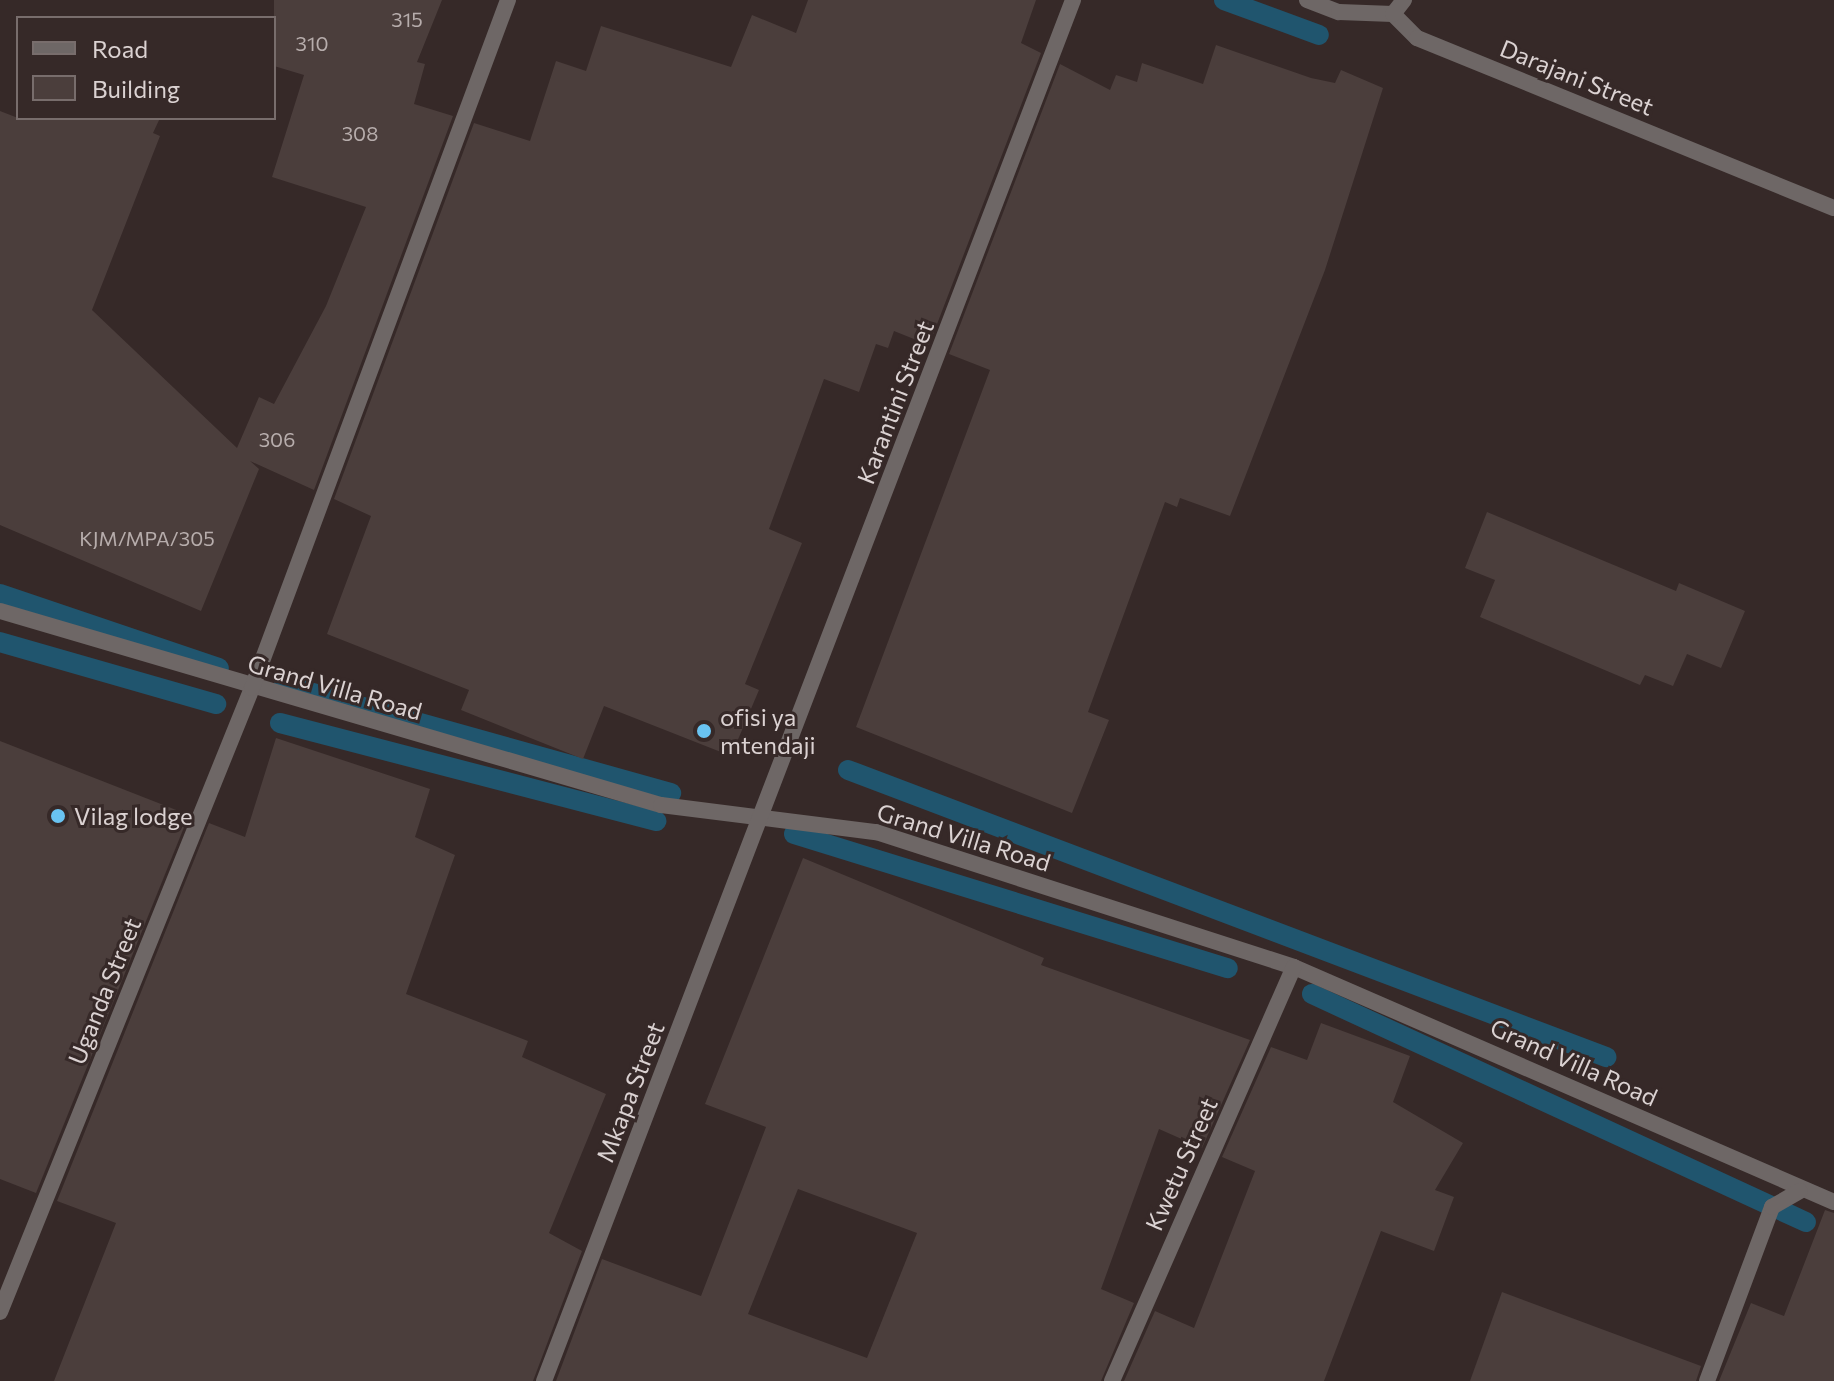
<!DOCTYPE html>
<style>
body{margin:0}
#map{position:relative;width:1834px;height:1381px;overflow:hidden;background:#362928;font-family:Commissioner,sans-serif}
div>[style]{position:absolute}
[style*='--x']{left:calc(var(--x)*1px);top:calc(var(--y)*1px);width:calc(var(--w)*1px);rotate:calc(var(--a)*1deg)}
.stream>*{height:20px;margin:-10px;padding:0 10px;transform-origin:10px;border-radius:10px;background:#20556e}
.building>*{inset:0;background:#4b3e3c}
.minor>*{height:16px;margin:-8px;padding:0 8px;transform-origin:8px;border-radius:8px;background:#6e6766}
.dots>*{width:22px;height:22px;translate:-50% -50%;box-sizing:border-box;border:4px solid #362928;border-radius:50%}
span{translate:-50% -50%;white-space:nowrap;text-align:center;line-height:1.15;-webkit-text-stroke:6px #362928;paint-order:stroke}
.number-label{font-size:20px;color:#b7adac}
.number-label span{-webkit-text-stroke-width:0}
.street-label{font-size:24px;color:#dbd2d2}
.poi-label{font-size:24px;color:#dbd2d2}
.left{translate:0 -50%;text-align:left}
.legend{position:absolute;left:16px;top:16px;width:260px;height:104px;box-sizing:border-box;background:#362928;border:2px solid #786d6c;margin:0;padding:10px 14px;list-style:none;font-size:24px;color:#dbd2d2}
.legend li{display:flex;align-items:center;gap:16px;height:40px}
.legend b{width:40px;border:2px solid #786d6c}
</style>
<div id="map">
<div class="stream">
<i style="--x:1224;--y:0;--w:101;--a:20.2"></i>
<i style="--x:0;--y:594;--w:231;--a:18.7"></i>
<i style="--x:0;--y:642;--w:225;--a:16"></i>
<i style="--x:284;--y:685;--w:402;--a:15.6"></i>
<i style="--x:280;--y:723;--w:389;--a:14.6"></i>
<i style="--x:848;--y:770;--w:811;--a:20.74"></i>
<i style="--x:794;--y:834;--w:454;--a:17.2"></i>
<i style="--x:1312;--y:994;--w:544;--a:24.78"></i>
</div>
<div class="building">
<i style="clip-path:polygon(274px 0,442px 0,417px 62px,425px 64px,414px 104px,453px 116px,314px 490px,250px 461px,259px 469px,201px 611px,0 525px,0 111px,18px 118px,160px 118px,153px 133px,160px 136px,92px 310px,237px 448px,259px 397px,274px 404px,326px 306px,366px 207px,272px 177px,304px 75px,274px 66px)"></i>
<i style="clip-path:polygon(808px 0,1036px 0,1021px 43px,1041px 53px,929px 345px,894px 331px,888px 348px,876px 344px,859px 392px,824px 379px,769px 529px,802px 543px,745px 684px,759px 690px,731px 756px,604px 706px,583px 759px,461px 710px,469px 690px,327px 634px,371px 516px,334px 499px,474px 123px,530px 141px,556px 61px,586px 71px,601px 26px,731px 67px,752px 15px,796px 33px)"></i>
<i style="clip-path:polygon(1216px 45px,1311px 78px,1335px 83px,1341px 70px,1383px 88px,1325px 270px,1230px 516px,1180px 498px,1177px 507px,1165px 502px,1088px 712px,1109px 720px,1072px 813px,856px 727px,990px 370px,949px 354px,1060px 64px,1110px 90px,1116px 75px,1137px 82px,1142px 63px,1203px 84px)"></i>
<i style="clip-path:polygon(1487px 512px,1676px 591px,1679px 583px,1745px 611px,1721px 668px,1687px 654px,1673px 686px,1645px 675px,1640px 685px,1480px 617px,1495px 580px,1465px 568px)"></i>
<i style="clip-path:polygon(276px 738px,430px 789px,415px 837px,455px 855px,406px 994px,528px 1041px,522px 1057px,606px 1094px,549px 1233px,582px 1251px,533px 1381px,54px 1381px,116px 1223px,57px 1201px,209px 823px,245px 837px)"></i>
<i style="clip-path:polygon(0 741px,189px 815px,36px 1193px,0 1179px)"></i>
<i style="clip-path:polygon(evenodd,803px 858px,1044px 958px,1041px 965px,1250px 1040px,1202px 1148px,1159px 1129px,1101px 1289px,1134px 1303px,1101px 1381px,556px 1381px,602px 1259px,701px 1296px,766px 1127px,705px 1104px,803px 858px,798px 1189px,917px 1233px,867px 1358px,748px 1314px,798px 1189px)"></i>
<i style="clip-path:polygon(1321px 1023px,1410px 1056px,1393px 1102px,1463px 1143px,1435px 1190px,1454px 1197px,1434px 1251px,1381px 1231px,1324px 1381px,1124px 1381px,1155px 1311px,1194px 1328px,1255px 1171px,1222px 1157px,1271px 1047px,1307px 1060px)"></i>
<i style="clip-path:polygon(1825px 1210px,1834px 1213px,1834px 1381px,1719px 1381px,1751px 1303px,1784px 1316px)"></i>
<i style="clip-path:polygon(1502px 1292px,1701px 1366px,1696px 1381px,1470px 1381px)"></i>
</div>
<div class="minor">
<i style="--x:1307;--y:0;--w:34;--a:21"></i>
<i style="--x:1339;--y:12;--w:54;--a:2.1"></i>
<i style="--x:1393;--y:14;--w:34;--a:45"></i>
<i style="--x:1417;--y:38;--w:450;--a:22.2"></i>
<i style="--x:1393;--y:14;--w:18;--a:-52"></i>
<i style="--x:0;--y:611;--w:689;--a:16.36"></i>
<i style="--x:661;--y:805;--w:217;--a:7.2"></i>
<i style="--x:876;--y:832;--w:439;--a:17.9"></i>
<i style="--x:1294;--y:967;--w:589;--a:23.52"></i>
<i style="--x:0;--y:1312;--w:673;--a:-68.01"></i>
<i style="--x:252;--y:688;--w:734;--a:-69.59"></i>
<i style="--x:544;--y:1381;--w:1479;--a:-69.04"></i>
<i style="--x:1112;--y:1381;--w:452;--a:-66.3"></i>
<i style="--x:1707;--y:1381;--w:186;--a:-69.5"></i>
<i style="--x:1772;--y:1207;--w:32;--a:-30"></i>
</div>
<div class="dots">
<i style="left:704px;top:731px;background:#69c3f1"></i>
<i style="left:58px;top:816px;background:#69c3f1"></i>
</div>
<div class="number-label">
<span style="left:407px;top:19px">315</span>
<span style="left:312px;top:43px">310</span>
<span style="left:360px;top:133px">308</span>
<span style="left:277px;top:439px">306</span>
<span style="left:147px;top:538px">KJM/MPA/305</span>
</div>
<div class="street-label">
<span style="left:1577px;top:77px;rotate:22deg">Darajani Street</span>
<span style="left:895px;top:402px;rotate:-69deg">Karantini Street</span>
<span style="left:335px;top:687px;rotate:16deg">Grand Villa Road</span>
<span style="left:964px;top:837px;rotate:17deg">Grand Villa Road</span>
<span style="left:104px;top:991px;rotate:-68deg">Uganda Street</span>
<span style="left:1574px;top:1062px;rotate:24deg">Grand Villa Road</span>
<span style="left:630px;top:1092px;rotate:-69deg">Mkapa Street</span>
<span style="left:1181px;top:1164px;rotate:-66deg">Kwetu Street</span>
</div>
<div class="poi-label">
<span class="left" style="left:720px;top:731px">ofisi ya<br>mtendaji</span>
<span class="left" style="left:74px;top:816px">Vilag lodge</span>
</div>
<ul class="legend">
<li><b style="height:10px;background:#6e6766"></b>Road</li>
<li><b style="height:22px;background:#4b3e3c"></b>Building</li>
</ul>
</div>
